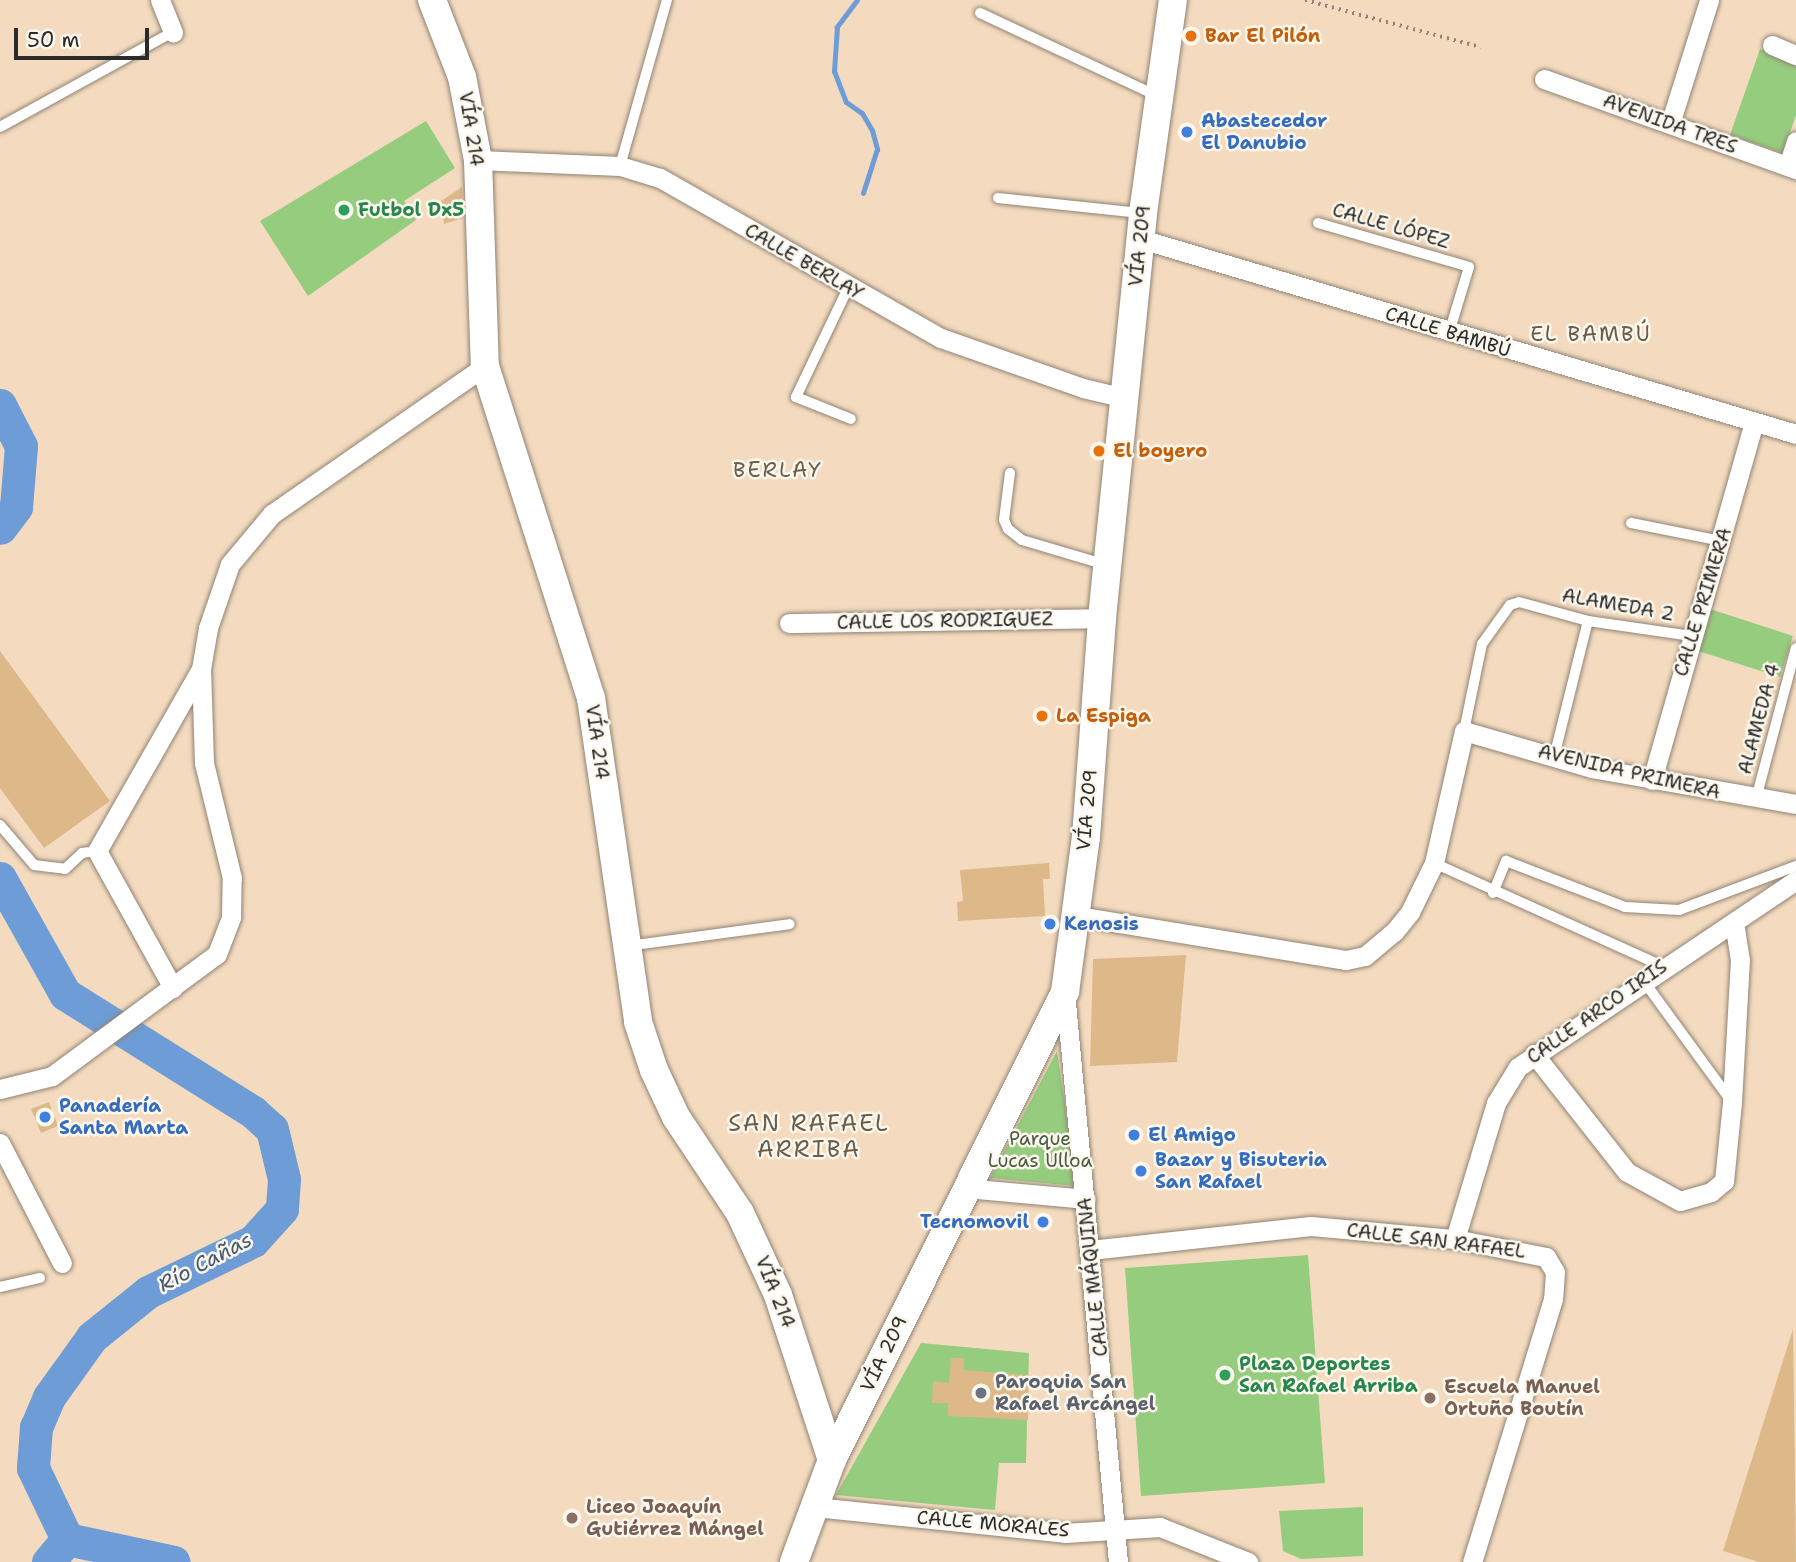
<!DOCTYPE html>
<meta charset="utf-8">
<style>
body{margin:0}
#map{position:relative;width:1796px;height:1562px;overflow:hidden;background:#f4dbbf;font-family:"Shantell Sans",sans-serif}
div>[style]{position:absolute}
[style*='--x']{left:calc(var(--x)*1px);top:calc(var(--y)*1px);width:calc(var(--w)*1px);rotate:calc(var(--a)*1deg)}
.green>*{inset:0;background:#96cc7e}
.stream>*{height:5px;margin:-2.5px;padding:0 2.5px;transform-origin:2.5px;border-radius:2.5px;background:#6d9cd6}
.river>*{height:33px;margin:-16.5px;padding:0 16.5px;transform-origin:16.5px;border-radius:16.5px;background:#6d9cd6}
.building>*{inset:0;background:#ddb989}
.path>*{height:3.5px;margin-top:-1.75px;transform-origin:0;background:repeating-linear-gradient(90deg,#908375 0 2px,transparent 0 7px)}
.roads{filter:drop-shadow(0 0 2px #908375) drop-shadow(0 0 2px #908375)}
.lane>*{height:10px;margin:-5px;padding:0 5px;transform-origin:5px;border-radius:5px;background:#fff}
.street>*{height:19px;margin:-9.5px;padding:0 9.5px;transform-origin:9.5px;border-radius:9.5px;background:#fff}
.secondary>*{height:28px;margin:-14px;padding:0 14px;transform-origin:14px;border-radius:14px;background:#fff}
.dots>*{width:19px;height:19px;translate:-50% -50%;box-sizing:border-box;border:4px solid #fbf7ec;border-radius:50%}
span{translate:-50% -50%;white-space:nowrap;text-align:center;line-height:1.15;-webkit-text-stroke:5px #fbf7ec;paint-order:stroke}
.food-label{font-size:19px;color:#c56008;font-weight:700}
.left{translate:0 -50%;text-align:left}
.shop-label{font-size:19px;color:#366cbe;font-weight:700}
.right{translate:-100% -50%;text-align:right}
.street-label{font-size:19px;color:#2b2b2b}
.leisure-label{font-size:19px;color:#27864d;font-weight:700}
.park-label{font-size:19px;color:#4b5b44}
.worship-label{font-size:19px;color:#5b616d;font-weight:700}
.education-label{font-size:19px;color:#785e54;font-weight:700}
.neighbourhood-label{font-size:21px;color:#695d4c;letter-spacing:2px}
.water-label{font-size:21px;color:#45586f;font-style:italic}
.quarter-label{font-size:23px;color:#695d4c;letter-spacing:2px}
.scale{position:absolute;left:14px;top:28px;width:135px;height:32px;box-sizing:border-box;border:4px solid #2b2b2b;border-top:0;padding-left:9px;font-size:21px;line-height:24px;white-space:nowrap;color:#2b2b2b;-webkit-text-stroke:5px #fbf7ec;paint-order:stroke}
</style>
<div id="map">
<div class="green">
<i style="clip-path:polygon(1760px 49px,1796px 61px,1796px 115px,1783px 153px,1730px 135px)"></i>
<i style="clip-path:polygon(426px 121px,455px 168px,404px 201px,416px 220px,308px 296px,260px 221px)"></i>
<i style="clip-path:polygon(1707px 608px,1793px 636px,1780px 677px,1695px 650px)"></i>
<i style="clip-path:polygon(1057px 1051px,1077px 1186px,990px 1178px)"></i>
<i style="clip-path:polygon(1308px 1255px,1325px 1483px,1141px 1496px,1125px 1268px)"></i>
<i style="clip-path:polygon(921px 1343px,1029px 1353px,1026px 1463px,999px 1463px,995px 1510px,836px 1495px)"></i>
<i style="clip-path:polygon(1363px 1507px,1363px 1556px,1301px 1559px,1283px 1551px,1279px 1511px)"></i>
</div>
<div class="stream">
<i style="--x:857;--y:0;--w:34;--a:127"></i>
<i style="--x:837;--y:27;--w:44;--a:93.9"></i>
<i style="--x:834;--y:71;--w:33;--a:69"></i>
<i style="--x:846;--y:102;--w:19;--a:35"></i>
<i style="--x:862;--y:113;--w:20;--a:60"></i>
<i style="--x:872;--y:130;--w:20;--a:75"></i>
<i style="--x:877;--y:149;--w:46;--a:107.7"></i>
</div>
<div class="river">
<i style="--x:0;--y:405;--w:46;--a:62.9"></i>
<i style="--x:21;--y:446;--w:61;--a:94.7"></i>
<i style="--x:16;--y:507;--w:26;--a:127"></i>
<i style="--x:0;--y:878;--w:133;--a:60.7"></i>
<i style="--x:65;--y:994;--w:222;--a:32.1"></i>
<i style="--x:253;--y:1112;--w:25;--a:42"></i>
<i style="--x:272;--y:1129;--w:51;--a:76.5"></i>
<i style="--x:284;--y:1179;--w:30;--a:94"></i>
<i style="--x:282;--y:1209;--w:43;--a:132.2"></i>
<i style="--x:253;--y:1241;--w:117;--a:154.1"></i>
<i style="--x:148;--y:1292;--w:72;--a:141.2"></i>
<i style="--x:92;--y:1337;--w:74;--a:125.6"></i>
<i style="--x:49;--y:1397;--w:33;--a:113"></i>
<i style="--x:36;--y:1427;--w:41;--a:94.2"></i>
<i style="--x:33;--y:1468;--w:79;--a:64.4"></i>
<i style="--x:67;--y:1539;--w:109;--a:12.1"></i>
<i style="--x:48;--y:1562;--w:30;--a:-50"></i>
</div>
<div class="building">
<i style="clip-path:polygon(462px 187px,463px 218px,444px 224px,441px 201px)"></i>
<i style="clip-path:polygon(0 651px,110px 801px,44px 848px,0 788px)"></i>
<i style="clip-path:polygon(1049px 863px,1050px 879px,1043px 879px,1045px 916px,958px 921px,957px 902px,963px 901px,960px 870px)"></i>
<i style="clip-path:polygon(1186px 955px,1177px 1062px,1090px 1066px,1093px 959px)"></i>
<i style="clip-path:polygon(49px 1102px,58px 1126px,41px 1133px,31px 1109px)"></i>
<i style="clip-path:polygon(1793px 1329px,1796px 1562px,1759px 1562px,1723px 1551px)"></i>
<i style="clip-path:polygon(951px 1358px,964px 1358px,964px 1370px,1029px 1375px,1028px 1420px,948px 1416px,948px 1403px,932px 1403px,933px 1381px,949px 1383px)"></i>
</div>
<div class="path">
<i style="--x:1305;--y:0;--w:182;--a:15"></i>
</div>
<div class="roads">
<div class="lane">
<i style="--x:980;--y:13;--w:195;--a:25.1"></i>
<i style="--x:0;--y:127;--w:197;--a:-28.8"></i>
<i style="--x:620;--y:166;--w:173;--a:-74.2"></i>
<i style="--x:998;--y:198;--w:143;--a:6"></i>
<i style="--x:1318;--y:223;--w:157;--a:16.2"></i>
<i style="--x:1469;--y:267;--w:69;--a:106.9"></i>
<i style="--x:848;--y:288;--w:121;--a:115.5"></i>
<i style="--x:796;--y:397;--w:59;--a:21.8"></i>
<i style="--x:1010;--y:473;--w:47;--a:97.3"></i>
<i style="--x:1004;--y:520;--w:10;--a:66"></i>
<i style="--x:1008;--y:529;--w:18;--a:38"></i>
<i style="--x:1022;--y:540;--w:84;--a:16.5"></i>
<i style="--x:1631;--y:523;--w:93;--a:11.2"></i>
<i style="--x:1464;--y:731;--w:89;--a:-78.3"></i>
<i style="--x:1482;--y:644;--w:48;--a:-54.3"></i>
<i style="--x:1510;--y:605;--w:9;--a:-18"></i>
<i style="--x:1519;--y:602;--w:72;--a:15.4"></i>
<i style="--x:1588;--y:621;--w:105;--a:8.2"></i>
<i style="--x:1554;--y:757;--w:140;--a:-76"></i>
<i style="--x:1756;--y:799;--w:156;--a:-75.2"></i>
<i style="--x:0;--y:825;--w:52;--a:49.6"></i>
<i style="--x:34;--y:865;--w:31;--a:7"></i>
<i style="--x:65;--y:869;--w:23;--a:-43"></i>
<i style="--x:82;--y:853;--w:15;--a:-8"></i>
<i style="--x:1434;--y:863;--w:250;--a:24.3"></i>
<i style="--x:1493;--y:893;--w:35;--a:-68"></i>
<i style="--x:1506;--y:861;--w:128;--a:21.1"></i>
<i style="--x:1625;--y:907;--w:54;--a:3.2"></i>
<i style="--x:1679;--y:910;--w:125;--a:-20.6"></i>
<i style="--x:628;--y:946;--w:163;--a:-7.7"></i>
<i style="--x:1643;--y:980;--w:146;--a:53.9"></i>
<i style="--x:0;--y:1287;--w:41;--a:-12.7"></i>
</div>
<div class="street">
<i style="--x:160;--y:0;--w:35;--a:68"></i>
<i style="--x:1772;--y:45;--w:26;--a:23"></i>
<i style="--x:1544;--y:79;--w:268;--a:19.7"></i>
<i style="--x:1670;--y:124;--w:130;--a:-72.5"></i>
<i style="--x:478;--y:160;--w:142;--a:2.4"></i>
<i style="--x:620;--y:166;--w:42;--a:16.7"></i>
<i style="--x:660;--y:178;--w:323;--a:29.7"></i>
<i style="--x:941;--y:338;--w:151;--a:19.4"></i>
<i style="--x:1083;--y:388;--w:43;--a:13.4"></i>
<i style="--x:1788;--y:166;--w:26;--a:-72"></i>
<i style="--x:1141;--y:239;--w:683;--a:16.58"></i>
<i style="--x:789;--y:623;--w:313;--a:-0.9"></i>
<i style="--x:1652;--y:780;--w:371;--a:-74.1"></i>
<i style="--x:1077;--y:916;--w:273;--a:9.3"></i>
<i style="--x:1346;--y:960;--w:19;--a:-12"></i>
<i style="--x:1365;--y:956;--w:38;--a:-40"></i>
<i style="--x:1394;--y:932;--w:26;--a:-51"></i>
<i style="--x:1410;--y:912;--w:55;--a:-63.9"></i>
<i style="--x:1434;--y:863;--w:135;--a:-77.2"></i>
<i style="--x:1464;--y:731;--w:133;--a:16.1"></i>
<i style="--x:1592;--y:768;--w:207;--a:10"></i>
<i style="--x:173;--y:988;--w:157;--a:-119"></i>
<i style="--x:97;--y:851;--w:210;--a:-60.3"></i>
<i style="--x:1065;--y:992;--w:572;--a:84.69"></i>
<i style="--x:1534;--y:1054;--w:150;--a:51.8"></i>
<i style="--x:1627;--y:1172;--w:60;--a:28.7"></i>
<i style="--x:1680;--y:1201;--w:32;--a:-16"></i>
<i style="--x:1711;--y:1192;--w:17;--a:-40"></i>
<i style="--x:1724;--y:1181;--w:79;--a:-84.2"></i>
<i style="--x:1732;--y:1102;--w:142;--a:-86.8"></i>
<i style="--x:1740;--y:960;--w:37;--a:-99"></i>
<i style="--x:0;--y:1089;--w:54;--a:-14"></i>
<i style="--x:52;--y:1076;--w:205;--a:-36.5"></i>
<i style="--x:217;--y:954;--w:40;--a:-69"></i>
<i style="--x:231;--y:917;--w:39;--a:-89"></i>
<i style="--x:232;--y:878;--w:118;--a:-103.7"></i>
<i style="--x:204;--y:763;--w:94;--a:-91.8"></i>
<i style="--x:201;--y:669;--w:42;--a:-80.3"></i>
<i style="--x:208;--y:628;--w:68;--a:-71"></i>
<i style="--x:230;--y:564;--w:65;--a:-50"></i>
<i style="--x:272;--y:514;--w:259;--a:-34.8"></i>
<i style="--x:0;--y:1143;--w:135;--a:62.7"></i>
<i style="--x:965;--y:1188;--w:121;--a:5.2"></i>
<i style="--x:1455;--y:1239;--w:142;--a:-73.2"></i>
<i style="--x:1496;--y:1103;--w:42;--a:-58.6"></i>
<i style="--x:1518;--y:1067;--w:335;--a:-33.9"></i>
<i style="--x:1090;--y:1250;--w:222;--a:-6.2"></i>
<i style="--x:1311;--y:1226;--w:145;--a:5.2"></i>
<i style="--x:1455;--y:1239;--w:93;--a:11.2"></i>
<i style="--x:1546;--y:1257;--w:17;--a:59"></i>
<i style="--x:1555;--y:1272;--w:27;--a:94"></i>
<i style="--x:1553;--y:1299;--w:275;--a:107.1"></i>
<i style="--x:815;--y:1507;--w:251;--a:5.9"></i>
<i style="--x:1065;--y:1533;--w:95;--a:-3.6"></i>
<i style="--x:1160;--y:1527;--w:95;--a:21.7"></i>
</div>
<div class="secondary">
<i style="--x:432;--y:0;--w:83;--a:68.7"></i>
<i style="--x:462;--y:77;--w:85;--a:79.1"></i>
<i style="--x:478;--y:160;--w:206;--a:88.1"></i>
<i style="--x:485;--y:366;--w:349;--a:72.3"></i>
<i style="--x:591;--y:698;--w:327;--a:81.7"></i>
<i style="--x:638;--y:1022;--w:51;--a:71.6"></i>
<i style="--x:654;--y:1070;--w:52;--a:64.9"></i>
<i style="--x:676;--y:1117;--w:115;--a:56.3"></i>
<i style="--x:740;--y:1213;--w:90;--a:65.1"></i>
<i style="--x:778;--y:1295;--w:174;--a:71.9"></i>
<i style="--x:794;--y:1562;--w:109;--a:-69.6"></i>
<i style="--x:832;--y:1460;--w:523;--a:-63.53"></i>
<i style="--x:1065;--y:992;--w:156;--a:-82.3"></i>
<i style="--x:1086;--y:837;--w:220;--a:-85.8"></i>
<i style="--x:1102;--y:618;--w:407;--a:-84.2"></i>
<i style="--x:1143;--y:213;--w:215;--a:-82"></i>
</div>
</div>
<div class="dots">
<i style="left:1191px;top:36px;background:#e8710a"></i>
<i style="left:1187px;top:132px;background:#3f7fe0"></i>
<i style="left:344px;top:210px;background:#2e9e5b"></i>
<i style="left:1099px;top:451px;background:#e8710a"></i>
<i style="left:1042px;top:716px;background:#e8710a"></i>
<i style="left:1050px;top:924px;background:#3f7fe0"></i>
<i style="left:45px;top:1117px;background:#3f7fe0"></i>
<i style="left:1134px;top:1135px;background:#3f7fe0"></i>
<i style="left:1141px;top:1171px;background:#3f7fe0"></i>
<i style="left:1043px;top:1222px;background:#3f7fe0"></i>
<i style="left:1225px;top:1375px;background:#2e9e5b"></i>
<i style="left:981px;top:1393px;background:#6b7280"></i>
<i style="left:1430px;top:1398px;background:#8d6e63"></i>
<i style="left:572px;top:1518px;background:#8d6e63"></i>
</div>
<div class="food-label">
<span class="left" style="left:1205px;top:36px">Bar El Pilón</span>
<span class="left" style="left:1113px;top:451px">El boyero</span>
<span class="left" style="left:1056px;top:716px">La Espiga</span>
</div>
<div class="shop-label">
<span class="left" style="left:1201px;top:132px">Abastecedor<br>El Danubio</span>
<span class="left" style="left:1064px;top:924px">Kenosis</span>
<span class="left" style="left:59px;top:1117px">Panadería<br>Santa Marta</span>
<span class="left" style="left:1148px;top:1135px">El Amigo</span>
<span class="left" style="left:1155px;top:1171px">Bazar y Bisuteria<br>San Rafael</span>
<span class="right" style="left:1029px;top:1222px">Tecnomovil</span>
</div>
<div class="street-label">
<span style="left:1670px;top:124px;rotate:20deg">AVENIDA TRES</span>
<span style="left:471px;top:129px;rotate:81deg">VÍA 214</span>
<span style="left:1391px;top:226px;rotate:16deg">CALLE LÓPEZ</span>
<span style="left:1140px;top:246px;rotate:-84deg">VÍA 209</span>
<span style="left:804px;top:262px;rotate:30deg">CALLE BERLAY</span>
<span style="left:1448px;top:332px;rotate:17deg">CALLE BAMBÚ</span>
<span style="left:1703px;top:602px;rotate:-73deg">CALLE PRIMERA</span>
<span style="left:1618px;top:605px;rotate:10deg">ALAMEDA 2</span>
<span style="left:945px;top:621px;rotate:-1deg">CALLE LOS RODRIGUEZ</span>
<span style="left:1759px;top:719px;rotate:-75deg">ALAMEDA 4</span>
<span style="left:597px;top:742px;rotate:82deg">VÍA 214</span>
<span style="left:1629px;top:772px;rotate:13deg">AVENIDA PRIMERA</span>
<span style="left:1087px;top:810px;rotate:-85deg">VÍA 209</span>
<span style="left:1597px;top:1012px;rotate:-35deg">CALLE ARCO IRIS</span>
<span style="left:1436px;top:1241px;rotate:7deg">CALLE SAN RAFAEL</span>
<span style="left:1093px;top:1277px;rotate:-96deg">CALLE MÁQUINA</span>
<span style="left:775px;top:1292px;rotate:68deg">VÍA 214</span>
<span style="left:884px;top:1354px;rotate:-64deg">VÍA 209</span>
<span style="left:993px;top:1524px;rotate:5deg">CALLE MORALES</span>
</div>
<div class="leisure-label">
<span class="left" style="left:358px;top:210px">Futbol Dx5</span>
<span class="left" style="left:1239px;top:1375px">Plaza Deportes<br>San Rafael Arriba</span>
</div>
<div class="park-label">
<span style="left:1040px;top:1150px">Parque<br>Lucas Ulloa</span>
</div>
<div class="worship-label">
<span class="left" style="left:995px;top:1393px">Paroquia San<br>Rafael Arcángel</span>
</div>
<div class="education-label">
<span class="left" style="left:1444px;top:1398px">Escuela Manuel<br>Ortuño Boutín</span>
<span class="left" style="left:586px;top:1518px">Liceo Joaquín<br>Gutiérrez Mángel</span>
</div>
<div class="neighbourhood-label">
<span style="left:1591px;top:334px">EL BAMBÚ</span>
<span style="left:778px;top:470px">BERLAY</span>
</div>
<div class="water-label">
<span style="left:205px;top:1262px;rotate:-28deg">Río Cañas</span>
</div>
<div class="quarter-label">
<span style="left:809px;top:1136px">SAN RAFAEL<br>ARRIBA</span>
</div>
<div class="scale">50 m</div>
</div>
